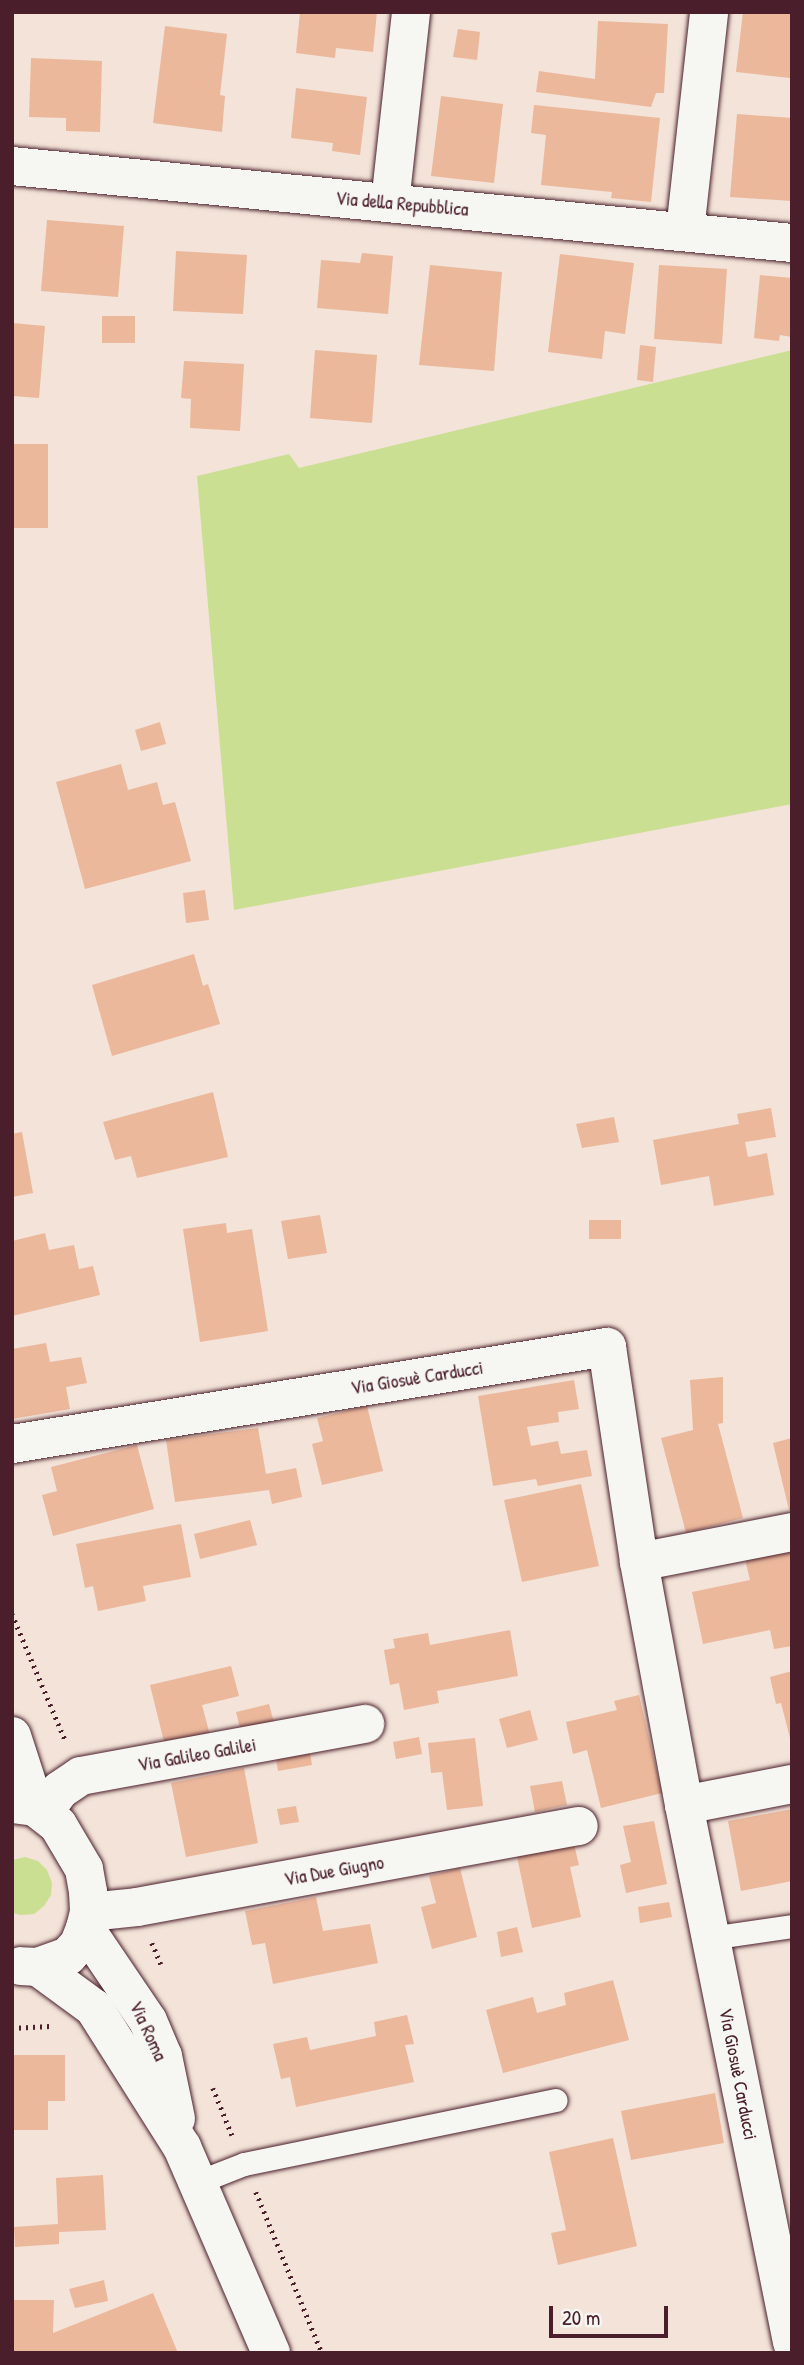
<!DOCTYPE html>
<meta charset="utf-8">
<style>
body{margin:0}
#map{position:relative;width:804px;height:2365px;overflow:hidden;background:#f3e3d8;font-family:"Patrick Hand",sans-serif}
div>[style]{position:absolute}
[style*='--x']{left:calc(var(--x)*1px);top:calc(var(--y)*1px);width:calc(var(--w)*1px);rotate:calc(var(--a)*1deg)}
.green>*{inset:0;background:#cbdf93}
.building>*{inset:0;background:#ebb89c}
.path>*{height:4.5px;margin-top:-2.25px;transform-origin:0;background:repeating-linear-gradient(90deg,#4a1f2b 0 2px,transparent 0 7px)}
.roads{filter:drop-shadow(0 0 2px #4a1f2b) drop-shadow(0 0 2px #4a1f2b)}
.lane>*{height:23px;margin:-11.5px;padding:0 11.5px;transform-origin:11.5px;border-radius:11.5px;background:#f6f6f2}
.street>*{height:38px;margin:-19px;padding:0 19px;transform-origin:19px;border-radius:19px;background:#f6f6f2}
.secondary>*{height:38px;margin:-19px;padding:0 19px;transform-origin:19px;border-radius:19px;background:#f6f6f2}
span{translate:-50% -50%;white-space:nowrap;text-align:center;line-height:1.15;-webkit-text-stroke:7px #f6f6f2;paint-order:stroke}
.street-label{font-size:19px;color:#4a1f2b}
.frame{position:absolute;inset:0;border:14px solid #4a1f2b;pointer-events:none}
.scale{position:absolute;left:549px;top:2306px;width:119px;height:32px;box-sizing:border-box;border:4px solid #4a1f2b;border-top:0;padding-left:9px;font-size:21px;line-height:24px;white-space:nowrap;color:#4a1f2b;-webkit-text-stroke:5px #f6f6f2;paint-order:stroke}
</style>
<div id="map">
<div class="green">
<i style="clip-path:polygon(792px 350px,792px 804px,234px 910px,197px 476px,289px 454px,299px 468px)"></i>
<i style="clip-path:polygon(25px 1857px,38px 1861px,47px 1870px,52px 1883px,51px 1895px,44px 1906px,34px 1914px,21px 1915px,12px 1913px,12px 1860px)"></i>
</div>
<div class="building">
<i style="clip-path:polygon(300px 12px,377px 12px,373px 52px,336px 48px,335px 58px,296px 53px)"></i>
<i style="clip-path:polygon(743px 12px,792px 12px,790px 78px,736px 72px)"></i>
<i style="clip-path:polygon(598px 21px,668px 24px,664px 93px,656px 93px,651px 107px,536px 92px,539px 71px,595px 79px)"></i>
<i style="clip-path:polygon(165px 26px,227px 34px,220px 95px,225px 96px,222px 132px,153px 123px)"></i>
<i style="clip-path:polygon(458px 29px,480px 32px,477px 60px,453px 57px)"></i>
<i style="clip-path:polygon(31px 58px,102px 61px,100px 132px,66px 131px,66px 118px,29px 117px)"></i>
<i style="clip-path:polygon(296px 88px,367px 97px,360px 155px,332px 151px,333px 143px,291px 138px)"></i>
<i style="clip-path:polygon(441px 96px,503px 104px,494px 183px,431px 176px)"></i>
<i style="clip-path:polygon(534px 105px,660px 118px,651px 202px,611px 198px,612px 192px,541px 185px,546px 135px,531px 133px)"></i>
<i style="clip-path:polygon(737px 114px,792px 118px,792px 201px,730px 197px)"></i>
<i style="clip-path:polygon(47px 220px,124px 226px,118px 297px,41px 291px)"></i>
<i style="clip-path:polygon(176px 251px,247px 255px,243px 314px,173px 311px)"></i>
<i style="clip-path:polygon(362px 253px,393px 256px,388px 314px,317px 308px,321px 260px,360px 263px)"></i>
<i style="clip-path:polygon(560px 254px,634px 263px,625px 334px,605px 331px,602px 359px,548px 352px)"></i>
<i style="clip-path:polygon(430px 265px,502px 272px,494px 371px,419px 365px)"></i>
<i style="clip-path:polygon(659px 265px,727px 269px,722px 344px,654px 339px)"></i>
<i style="clip-path:polygon(760px 275px,792px 278px,792px 337px,780px 335px,779px 341px,754px 338px)"></i>
<i style="clip-path:polygon(102px 316px,135px 316px,135px 343px,102px 343px)"></i>
<i style="clip-path:polygon(12px 323px,45px 326px,39px 398px,12px 396px)"></i>
<i style="clip-path:polygon(640px 345px,656px 347px,653px 382px,637px 380px)"></i>
<i style="clip-path:polygon(315px 350px,377px 355px,372px 423px,310px 418px)"></i>
<i style="clip-path:polygon(184px 361px,244px 364px,240px 431px,190px 428px,191px 399px,181px 398px)"></i>
<i style="clip-path:polygon(12px 444px,48px 444px,48px 528px,12px 528px)"></i>
<i style="clip-path:polygon(160px 722px,166px 744px,141px 751px,135px 730px)"></i>
<i style="clip-path:polygon(121px 764px,128px 790px,157px 782px,163px 805px,175px 802px,191px 861px,85px 889px,56px 782px)"></i>
<i style="clip-path:polygon(205px 890px,209px 920px,186px 923px,183px 893px)"></i>
<i style="clip-path:polygon(194px 954px,203px 986px,208px 984px,220px 1024px,112px 1056px,92px 985px)"></i>
<i style="clip-path:polygon(213px 1092px,228px 1157px,137px 1178px,131px 1156px,115px 1160px,103px 1122px)"></i>
<i style="clip-path:polygon(771px 1108px,776px 1137px,745px 1142px,748px 1157px,767px 1153px,774px 1195px,714px 1206px,709px 1176px,661px 1185px,653px 1140px,739px 1124px,737px 1114px)"></i>
<i style="clip-path:polygon(614px 1117px,619px 1142px,582px 1148px,576px 1124px)"></i>
<i style="clip-path:polygon(22px 1132px,33px 1193px,12px 1197px,12px 1134px)"></i>
<i style="clip-path:polygon(320px 1215px,327px 1253px,288px 1259px,281px 1221px)"></i>
<i style="clip-path:polygon(589px 1220px,621px 1220px,621px 1239px,589px 1239px)"></i>
<i style="clip-path:polygon(226px 1223px,227px 1233px,252px 1229px,268px 1331px,200px 1342px,183px 1229px)"></i>
<i style="clip-path:polygon(45px 1233px,49px 1250px,74px 1245px,79px 1269px,93px 1266px,100px 1295px,12px 1316px,12px 1241px)"></i>
<i style="clip-path:polygon(46px 1343px,50px 1362px,81px 1357px,87px 1383px,66px 1387px,70px 1409px,12px 1419px,12px 1349px)"></i>
<i style="clip-path:polygon(723px 1377px,723px 1423px,718px 1424px,743px 1518px,686px 1533px,661px 1438px,693px 1430px,690px 1380px)"></i>
<i style="clip-path:polygon(574px 1380px,579px 1409px,558px 1412px,559px 1422px,527px 1427px,531px 1446px,558px 1441px,561px 1454px,587px 1450px,592px 1476px,538px 1486px,536px 1479px,493px 1486px,478px 1396px)"></i>
<i style="clip-path:polygon(367px 1406px,383px 1471px,322px 1485px,312px 1444px,323px 1441px,317px 1418px)"></i>
<i style="clip-path:polygon(258px 1428px,266px 1474px,296px 1468px,302px 1497px,272px 1504px,269px 1490px,175px 1502px,166px 1440px)"></i>
<i style="clip-path:polygon(792px 1438px,792px 1509px,789px 1510px,773px 1443px)"></i>
<i style="clip-path:polygon(137px 1445px,154px 1509px,53px 1536px,42px 1495px,57px 1491px,51px 1467px)"></i>
<i style="clip-path:polygon(581px 1484px,599px 1566px,522px 1582px,504px 1500px)"></i>
<i style="clip-path:polygon(250px 1520px,257px 1545px,200px 1559px,194px 1534px)"></i>
<i style="clip-path:polygon(181px 1524px,191px 1577px,143px 1586px,146px 1601px,98px 1611px,93px 1586px,85px 1588px,76px 1544px)"></i>
<i style="clip-path:polygon(792px 1551px,792px 1646px,774px 1649px,770px 1630px,703px 1644px,692px 1592px,750px 1580px,745px 1559px)"></i>
<i style="clip-path:polygon(510px 1630px,518px 1676px,437px 1691px,439px 1703px,404px 1710px,399px 1683px,390px 1685px,384px 1650px,395px 1648px,393px 1639px,428px 1633px,430px 1645px)"></i>
<i style="clip-path:polygon(231px 1666px,239px 1696px,202px 1705px,211px 1739px,166px 1750px,150px 1685px)"></i>
<i style="clip-path:polygon(792px 1671px,792px 1742px,791px 1742px,781px 1703px,776px 1704px,770px 1677px)"></i>
<i style="clip-path:polygon(639px 1695px,662px 1793px,601px 1808px,587px 1750px,573px 1754px,566px 1722px,617px 1710px,614px 1701px)"></i>
<i style="clip-path:polygon(269px 1704px,275px 1726px,241px 1732px,236px 1712px)"></i>
<i style="clip-path:polygon(530px 1710px,538px 1740px,507px 1748px,499px 1719px)"></i>
<i style="clip-path:polygon(419px 1737px,422px 1754px,396px 1759px,393px 1742px)"></i>
<i style="clip-path:polygon(475px 1738px,483px 1806px,447px 1810px,442px 1772px,431px 1773px,428px 1743px)"></i>
<i style="clip-path:polygon(309px 1747px,312px 1765px,278px 1771px,275px 1752px)"></i>
<i style="clip-path:polygon(244px 1768px,258px 1843px,186px 1857px,171px 1783px)"></i>
<i style="clip-path:polygon(562px 1781px,567px 1805px,535px 1812px,530px 1786px)"></i>
<i style="clip-path:polygon(296px 1806px,299px 1822px,280px 1825px,277px 1809px)"></i>
<i style="clip-path:polygon(792px 1809px,792px 1881px,741px 1891px,728px 1821px)"></i>
<i style="clip-path:polygon(654px 1821px,667px 1884px,626px 1893px,620px 1865px,631px 1862px,623px 1826px)"></i>
<i style="clip-path:polygon(573px 1840px,579px 1865px,570px 1867px,581px 1917px,532px 1928px,516px 1852px)"></i>
<i style="clip-path:polygon(460px 1868px,477px 1937px,432px 1949px,421px 1907px,436px 1903px,429px 1876px)"></i>
<i style="clip-path:polygon(316px 1897px,323px 1931px,370px 1924px,378px 1963px,273px 1984px,265px 1943px,252px 1945px,245px 1911px)"></i>
<i style="clip-path:polygon(669px 1902px,672px 1917px,640px 1923px,638px 1907px)"></i>
<i style="clip-path:polygon(517px 1927px,523px 1952px,501px 1957px,497px 1932px)"></i>
<i style="clip-path:polygon(613px 1980px,629px 2040px,503px 2073px,486px 2010px,533px 1997px,537px 2013px,566px 2005px,564px 1993px)"></i>
<i style="clip-path:polygon(407px 2015px,414px 2044px,405px 2045px,414px 2082px,296px 2107px,290px 2077px,281px 2079px,273px 2044px,307px 2037px,310px 2050px,376px 2036px,374px 2022px)"></i>
<i style="clip-path:polygon(12px 2055px,65px 2055px,65px 2101px,48px 2101px,48px 2130px,12px 2130px)"></i>
<i style="clip-path:polygon(715px 2093px,724px 2143px,631px 2160px,621px 2111px)"></i>
<i style="clip-path:polygon(613px 2138px,637px 2246px,558px 2265px,551px 2233px,566px 2230px,549px 2152px)"></i>
<i style="clip-path:polygon(103px 2175px,106px 2230px,59px 2232px,59px 2244px,15px 2247px,14px 2227px,58px 2224px,56px 2178px)"></i>
<i style="clip-path:polygon(104px 2280px,108px 2301px,75px 2308px,69px 2289px)"></i>
<i style="clip-path:polygon(153px 2293px,178px 2353px,12px 2353px,12px 2300px,54px 2300px,53px 2333px)"></i>
</div>
<div class="path">
<i style="--x:12;--y:1614;--w:139;--a:67.1"></i>
<i style="--x:152;--y:1943;--w:23;--a:67"></i>
<i style="--x:12;--y:2028;--w:38;--a:-3"></i>
<i style="--x:213;--y:2088;--w:51;--a:68"></i>
<i style="--x:256;--y:2192;--w:174;--a:67.7"></i>
</div>
<div class="roads">
<div class="lane">
<i style="--x:710;--y:1938;--w:83;--a:-8.3"></i>
<i style="--x:198;--y:2182;--w:49;--a:-21.4"></i>
<i style="--x:244;--y:2164;--w:318;--a:-11.6"></i>
</div>
<div class="street">
<i style="--x:12;--y:166;--w:784;--a:5.64"></i>
<i style="--x:390;--y:203;--w:192;--a:-83.7"></i>
<i style="--x:685;--y:231;--w:220;--a:-83.7"></i>
<i style="--x:12;--y:1444;--w:603;--a:-9.26"></i>
<i style="--x:607;--y:1347;--w:217;--a:81.5"></i>
<i style="--x:639;--y:1562;--w:247;--a:79.5"></i>
<i style="--x:684;--y:1805;--w:548;--a:78.63"></i>
<i style="--x:639;--y:1562;--w:156;--a:-11.1"></i>
<i style="--x:684;--y:1805;--w:110;--a:-11"></i>
<i style="--x:44;--y:1812;--w:27;--a:-54"></i>
<i style="--x:60;--y:1790;--w:25;--a:-34"></i>
<i style="--x:81;--y:1776;--w:289;--a:-10.4"></i>
<i style="--x:89;--y:1912;--w:48;--a:-5.9"></i>
<i style="--x:137;--y:1907;--w:449;--a:-10.4"></i>
</div>
<div class="secondary">
<i style="--x:12;--y:1736;--w:75;--a:72.1"></i>
<i style="--x:12;--y:1804;--w:23;--a:7"></i>
<i style="--x:35;--y:1807;--w:29;--a:38"></i>
<i style="--x:58;--y:1825;--w:51;--a:59.4"></i>
<i style="--x:84;--y:1869;--w:23;--a:80"></i>
<i style="--x:88;--y:1892;--w:20;--a:87"></i>
<i style="--x:89;--y:1912;--w:16;--a:104"></i>
<i style="--x:85;--y:1928;--w:17;--a:111"></i>
<i style="--x:79;--y:1944;--w:16;--a:133"></i>
<i style="--x:68;--y:1956;--w:32;--a:160"></i>
<i style="--x:38;--y:1967;--w:17;--a:-177"></i>
<i style="--x:85;--y:1928;--w:112;--a:55.9"></i>
<i style="--x:148;--y:2021;--w:38;--a:67"></i>
<i style="--x:163;--y:2056;--w:64;--a:78.3"></i>
<i style="--x:38;--y:1967;--w:69;--a:36.2"></i>
<i style="--x:94;--y:2008;--w:165;--a:57.7"></i>
<i style="--x:182;--y:2147;--w:224;--a:66.6"></i>
</div>
</div>
<div class="street-label">
<span style="left:402px;top:204px;rotate:5deg">Via della Repubblica</span>
<span style="left:417px;top:1378px;rotate:-9deg">Via Giosuè Carducci</span>
<span style="left:197px;top:1755px;rotate:-10deg">Via Galileo Galilei</span>
<span style="left:334px;top:1871px;rotate:-10deg">Via Due Giugno</span>
<span style="left:148px;top:2031px;rotate:65deg">Via Roma</span>
<span style="left:738px;top:2074px;rotate:79deg">Via Giosuè Carducci</span>
</div>
<div class="frame"></div>
<div class="scale">20 m</div>
</div>
